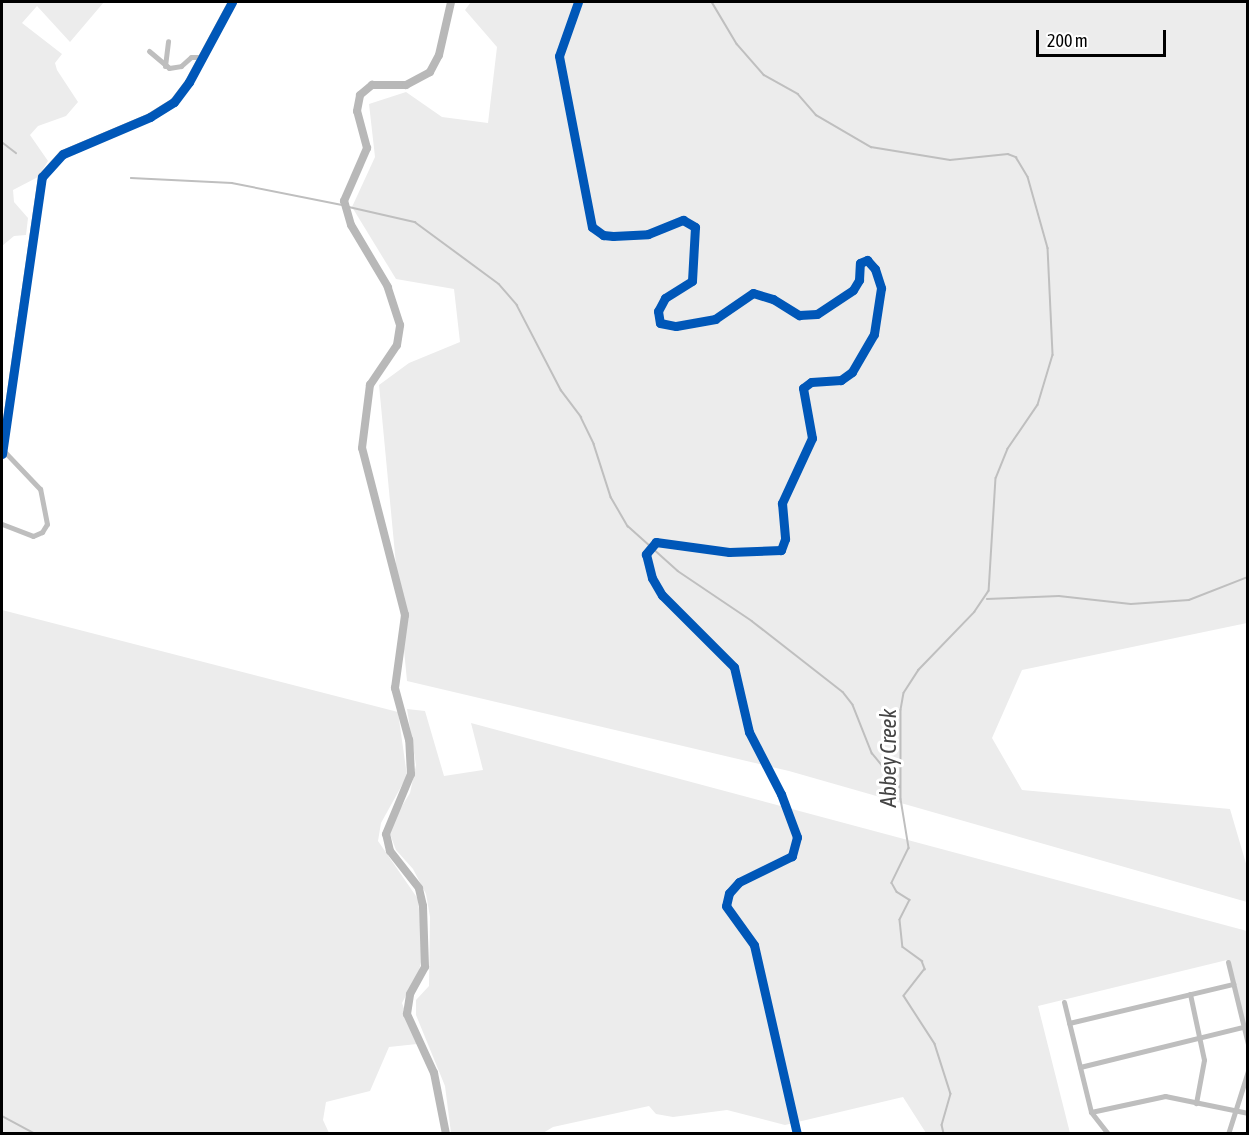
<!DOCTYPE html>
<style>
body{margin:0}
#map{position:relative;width:1249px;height:1135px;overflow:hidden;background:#fff;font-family:"Asap Condensed",sans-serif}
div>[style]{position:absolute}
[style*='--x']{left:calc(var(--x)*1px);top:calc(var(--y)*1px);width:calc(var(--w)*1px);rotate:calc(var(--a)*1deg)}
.green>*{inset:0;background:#ececec}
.stream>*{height:1.5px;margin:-0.75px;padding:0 0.75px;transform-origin:0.75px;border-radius:0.75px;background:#bfbfbf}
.street>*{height:5px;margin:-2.5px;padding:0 2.5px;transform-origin:2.5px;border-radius:2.5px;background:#bebebe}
.secondary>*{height:8px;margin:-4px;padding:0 4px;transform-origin:4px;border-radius:4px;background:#b8b8b8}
.cycleway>*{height:9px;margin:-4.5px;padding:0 4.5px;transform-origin:4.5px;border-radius:4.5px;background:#0057b8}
span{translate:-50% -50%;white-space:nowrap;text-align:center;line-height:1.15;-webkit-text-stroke:6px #fff;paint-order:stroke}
.water-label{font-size:22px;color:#444;font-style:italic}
.frame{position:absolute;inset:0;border:3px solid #000;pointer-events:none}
.scale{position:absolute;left:1036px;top:30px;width:130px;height:27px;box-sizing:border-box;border:3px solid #000;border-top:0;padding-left:8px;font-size:18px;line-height:21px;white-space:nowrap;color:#000;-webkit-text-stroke:4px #fff;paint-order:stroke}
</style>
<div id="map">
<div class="green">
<i style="clip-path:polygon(2px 2px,104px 2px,70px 42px,37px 6px,22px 23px,62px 54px,55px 63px,57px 70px,78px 102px,66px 116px,38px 126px,30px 135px,48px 161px,38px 177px,13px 190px,14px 202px,28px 218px,26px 235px,14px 236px,2px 246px)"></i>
<i style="clip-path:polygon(471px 2px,1247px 2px,1247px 623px,1022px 670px,992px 738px,1022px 790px,1230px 809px,1247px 867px,1247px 902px,789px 771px,407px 681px,379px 385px,409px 363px,460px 342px,454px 289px,396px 279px,352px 207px,375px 157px,369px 104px,406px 92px,442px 117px,488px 123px,497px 47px,465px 10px)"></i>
<i style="clip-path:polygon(2px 610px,398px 712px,407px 776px,381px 823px,378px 841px,418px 899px,423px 953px,419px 971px,402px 1003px,417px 1044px,389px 1047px,370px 1091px,326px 1102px,323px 1120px,329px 1133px,2px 1133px)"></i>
<i style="clip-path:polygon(407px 709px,425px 711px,444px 776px,483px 770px,471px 723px,1247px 931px,1247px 1046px,1227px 960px,1038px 1006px,1070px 1133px,926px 1133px,903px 1097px,785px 1125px,727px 1110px,673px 1117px,656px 1114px,649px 1106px,553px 1127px,543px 1133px,451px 1133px,445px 1086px,416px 1015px,416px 1000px,429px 986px,430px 917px,426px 894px,413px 869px,396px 850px,390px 834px,394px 819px,410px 793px,416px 765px)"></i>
</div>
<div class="stream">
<i style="--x:712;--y:2;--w:49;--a:59.2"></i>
<i style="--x:737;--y:44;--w:41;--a:48.9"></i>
<i style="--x:764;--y:75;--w:39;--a:29"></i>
<i style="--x:798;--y:94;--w:28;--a:49"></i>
<i style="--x:816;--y:115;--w:64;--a:30.2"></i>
<i style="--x:871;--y:147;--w:80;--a:9.3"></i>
<i style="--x:950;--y:160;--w:58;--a:-5.9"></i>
<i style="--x:1008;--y:154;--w:9;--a:21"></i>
<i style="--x:1016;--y:157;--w:23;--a:59"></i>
<i style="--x:1028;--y:177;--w:74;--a:74.3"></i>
<i style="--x:1048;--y:248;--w:107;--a:87.3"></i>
<i style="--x:1053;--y:355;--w:52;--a:106.7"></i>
<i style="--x:1038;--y:405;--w:53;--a:124.3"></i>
<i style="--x:1008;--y:449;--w:31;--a:112"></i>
<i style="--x:996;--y:478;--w:113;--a:93.5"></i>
<i style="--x:989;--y:591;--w:25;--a:124"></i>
<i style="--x:975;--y:612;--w:81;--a:134"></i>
<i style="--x:919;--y:670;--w:27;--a:123"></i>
<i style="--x:904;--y:693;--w:17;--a:100"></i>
<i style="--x:901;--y:710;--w:89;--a:90"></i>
<i style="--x:901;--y:799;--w:50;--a:80.7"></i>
<i style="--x:909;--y:848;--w:39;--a:116"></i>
<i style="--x:892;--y:883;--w:10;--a:61"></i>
<i style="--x:897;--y:892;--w:15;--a:32"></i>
<i style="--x:910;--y:900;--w:22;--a:117"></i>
<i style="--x:900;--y:920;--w:27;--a:84"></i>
<i style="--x:903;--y:947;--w:24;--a:36"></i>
<i style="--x:922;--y:961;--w:9;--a:69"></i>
<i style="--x:925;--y:969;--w:34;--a:128"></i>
<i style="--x:904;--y:996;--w:57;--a:57.1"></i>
<i style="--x:935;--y:1044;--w:52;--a:72.3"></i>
<i style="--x:951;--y:1094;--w:32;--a:106"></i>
<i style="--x:942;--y:1125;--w:9;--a:77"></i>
<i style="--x:2;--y:142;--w:18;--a:38"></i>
<i style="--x:131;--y:178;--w:101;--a:2.8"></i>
<i style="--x:232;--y:183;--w:112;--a:11.3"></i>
<i style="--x:349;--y:207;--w:68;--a:12.8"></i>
<i style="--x:415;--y:222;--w:104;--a:36.4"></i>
<i style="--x:499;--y:284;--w:28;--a:49"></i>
<i style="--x:517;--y:305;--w:96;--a:62.6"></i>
<i style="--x:561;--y:390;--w:34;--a:53"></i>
<i style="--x:581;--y:417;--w:30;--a:64"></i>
<i style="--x:594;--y:444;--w:56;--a:72.2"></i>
<i style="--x:611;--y:497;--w:34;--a:60"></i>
<i style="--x:628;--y:526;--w:67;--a:42"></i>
<i style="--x:678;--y:571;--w:89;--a:34"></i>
<i style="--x:752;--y:621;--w:115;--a:38"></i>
<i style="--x:843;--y:692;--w:16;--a:52"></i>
<i style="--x:853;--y:705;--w:52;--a:68.4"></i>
<i style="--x:872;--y:753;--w:44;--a:50.5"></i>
<i style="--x:987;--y:599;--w:72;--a:-2.4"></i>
<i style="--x:1059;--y:596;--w:72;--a:6.3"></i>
<i style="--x:1131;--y:604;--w:58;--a:-3.9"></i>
<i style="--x:1189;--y:600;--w:63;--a:-21.3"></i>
<i style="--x:2;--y:1116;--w:38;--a:28"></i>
</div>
<div class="street">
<i style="--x:578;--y:2;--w:57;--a:109.4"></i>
<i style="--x:559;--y:56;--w:174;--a:79.1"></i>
<i style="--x:592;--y:227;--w:14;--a:36"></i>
<i style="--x:603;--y:235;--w:10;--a:6"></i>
<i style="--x:613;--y:236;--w:35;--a:-3"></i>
<i style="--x:648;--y:234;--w:38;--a:-22"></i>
<i style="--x:683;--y:220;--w:14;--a:30"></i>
<i style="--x:695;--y:227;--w:54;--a:93.2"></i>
<i style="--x:692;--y:281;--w:32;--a:148"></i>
<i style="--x:665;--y:298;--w:15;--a:118"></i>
<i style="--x:658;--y:311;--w:12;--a:81"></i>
<i style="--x:660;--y:323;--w:16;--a:11"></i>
<i style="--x:676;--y:326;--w:40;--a:-10"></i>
<i style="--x:715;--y:319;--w:46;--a:-34.4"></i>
<i style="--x:753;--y:293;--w:21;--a:17"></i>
<i style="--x:773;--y:299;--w:31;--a:32"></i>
<i style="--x:799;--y:315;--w:18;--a:-3"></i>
<i style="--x:817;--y:314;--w:43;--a:-33.7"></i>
<i style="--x:853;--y:290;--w:12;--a:-59"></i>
<i style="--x:859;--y:280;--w:17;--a:-87"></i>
<i style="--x:860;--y:263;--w:8;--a:-23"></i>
<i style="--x:867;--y:260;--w:12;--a:48"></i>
<i style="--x:875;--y:269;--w:20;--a:72"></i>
<i style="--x:881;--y:288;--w:47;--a:98.7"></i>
<i style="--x:874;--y:334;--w:44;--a:120.1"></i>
<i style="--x:852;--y:372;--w:14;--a:144"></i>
<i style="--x:841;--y:380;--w:30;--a:176"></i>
<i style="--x:811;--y:382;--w:10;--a:143"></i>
<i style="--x:803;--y:388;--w:51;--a:79.8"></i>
<i style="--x:812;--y:438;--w:72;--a:114.8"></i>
<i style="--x:782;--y:503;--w:36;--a:85"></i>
<i style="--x:785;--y:539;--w:12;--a:110"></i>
<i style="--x:781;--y:550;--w:52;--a:177.8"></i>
<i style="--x:729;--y:552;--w:74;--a:-172.2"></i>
<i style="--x:656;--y:542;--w:16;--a:130"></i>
<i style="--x:646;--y:554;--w:25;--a:76"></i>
<i style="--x:652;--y:578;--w:20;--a:60"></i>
<i style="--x:662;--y:595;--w:102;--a:45"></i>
<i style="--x:734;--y:667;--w:67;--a:77"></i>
<i style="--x:749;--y:732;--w:70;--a:62.7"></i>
<i style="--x:781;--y:794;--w:46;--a:69.6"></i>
<i style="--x:797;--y:837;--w:20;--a:105"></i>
<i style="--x:792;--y:856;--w:59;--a:153.9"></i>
<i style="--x:739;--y:882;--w:15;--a:132"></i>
<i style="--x:729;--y:893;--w:13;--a:103"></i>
<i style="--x:726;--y:906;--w:48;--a:54.3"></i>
<i style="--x:754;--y:945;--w:194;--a:77.2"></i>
<i style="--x:149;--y:51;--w:26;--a:40"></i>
<i style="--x:169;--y:68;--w:12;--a:-9"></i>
<i style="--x:181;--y:66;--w:13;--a:-42"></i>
<i style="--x:191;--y:57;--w:11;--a:0"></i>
<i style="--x:165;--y:66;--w:25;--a:-83"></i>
<i style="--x:2;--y:524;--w:33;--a:21"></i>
<i style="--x:33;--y:536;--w:10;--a:-24"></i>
<i style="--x:42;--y:532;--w:9;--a:-58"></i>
<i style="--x:47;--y:524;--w:36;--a:-101"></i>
<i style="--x:40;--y:489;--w:55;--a:-133.5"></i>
<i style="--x:1228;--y:962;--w:84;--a:76.3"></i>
<i style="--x:1190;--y:994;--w:67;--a:78"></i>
<i style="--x:1204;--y:1060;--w:44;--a:100.5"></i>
<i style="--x:1064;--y:1002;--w:113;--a:76.2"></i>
<i style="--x:1091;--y:1112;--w:28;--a:52"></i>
<i style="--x:1069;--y:1023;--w:169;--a:-13.4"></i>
<i style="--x:1080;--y:1067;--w:168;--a:-13.8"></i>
<i style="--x:1091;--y:1112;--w:76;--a:-12.2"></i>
<i style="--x:1165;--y:1096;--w:85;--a:11.6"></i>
<i style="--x:1228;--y:1134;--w:66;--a:-72.4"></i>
</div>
<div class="secondary">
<i style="--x:2;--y:454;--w:280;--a:-81.8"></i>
<i style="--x:42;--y:177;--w:31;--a:-48"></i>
<i style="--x:63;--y:154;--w:95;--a:-23"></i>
<i style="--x:150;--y:117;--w:28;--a:-32"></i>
<i style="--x:174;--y:102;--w:25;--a:-53"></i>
<i style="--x:189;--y:82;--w:91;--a:-61.7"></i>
<i style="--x:446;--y:1134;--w:62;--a:-101.1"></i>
<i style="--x:434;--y:1073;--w:65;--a:-114.6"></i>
<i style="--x:407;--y:1014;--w:20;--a:-81"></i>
<i style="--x:410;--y:994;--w:31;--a:-61"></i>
<i style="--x:425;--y:967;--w:61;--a:-91.9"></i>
<i style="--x:423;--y:906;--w:18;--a:-103"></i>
<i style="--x:419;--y:888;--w:47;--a:-128.1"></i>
<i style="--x:390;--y:851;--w:17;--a:-103"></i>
<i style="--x:386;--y:834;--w:65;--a:-67.4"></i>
<i style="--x:411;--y:774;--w:34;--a:-93"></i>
<i style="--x:409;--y:740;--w:54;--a:-105.1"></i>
<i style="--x:395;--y:688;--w:74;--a:-82.2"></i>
<i style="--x:405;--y:615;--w:172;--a:-104.4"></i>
<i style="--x:362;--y:448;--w:64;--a:-82.8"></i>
<i style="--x:370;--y:385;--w:48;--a:-56"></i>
<i style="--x:397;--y:345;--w:20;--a:-81"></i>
<i style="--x:400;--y:325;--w:40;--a:-108"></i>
<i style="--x:388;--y:287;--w:72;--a:-120.8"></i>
<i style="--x:351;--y:225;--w:25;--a:-106"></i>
<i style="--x:344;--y:201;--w:58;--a:-66.5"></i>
<i style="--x:367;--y:148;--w:38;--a:-105"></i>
<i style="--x:357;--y:111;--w:16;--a:-79"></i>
<i style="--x:360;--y:95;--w:16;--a:-40"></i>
<i style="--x:372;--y:85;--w:34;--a:0"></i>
<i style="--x:406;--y:85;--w:27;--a:-28"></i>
<i style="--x:430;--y:72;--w:19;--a:-62"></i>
<i style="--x:439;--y:55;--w:54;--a:-77.2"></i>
</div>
<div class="cycleway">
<i style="--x:578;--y:2;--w:57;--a:109.4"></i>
<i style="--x:559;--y:56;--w:174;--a:79.1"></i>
<i style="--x:592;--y:227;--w:14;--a:36"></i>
<i style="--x:603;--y:235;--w:10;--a:6"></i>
<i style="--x:613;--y:236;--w:35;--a:-3"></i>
<i style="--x:648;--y:234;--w:38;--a:-22"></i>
<i style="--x:683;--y:220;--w:14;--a:30"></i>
<i style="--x:695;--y:227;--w:54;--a:93.2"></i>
<i style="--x:692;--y:281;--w:32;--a:148"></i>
<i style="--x:665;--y:298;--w:15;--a:118"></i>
<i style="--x:658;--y:311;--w:12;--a:81"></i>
<i style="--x:660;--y:323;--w:16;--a:11"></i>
<i style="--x:676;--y:326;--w:40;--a:-10"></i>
<i style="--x:715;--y:319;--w:46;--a:-34.4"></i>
<i style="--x:753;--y:293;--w:21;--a:17"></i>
<i style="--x:773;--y:299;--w:31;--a:32"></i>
<i style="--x:799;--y:315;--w:18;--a:-3"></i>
<i style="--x:817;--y:314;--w:43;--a:-33.7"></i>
<i style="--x:853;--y:290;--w:12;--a:-59"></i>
<i style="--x:859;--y:280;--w:17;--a:-87"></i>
<i style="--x:860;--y:263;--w:8;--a:-23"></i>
<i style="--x:867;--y:260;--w:12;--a:48"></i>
<i style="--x:875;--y:269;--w:20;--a:72"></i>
<i style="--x:881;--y:288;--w:47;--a:98.7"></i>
<i style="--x:874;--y:334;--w:44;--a:120.1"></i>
<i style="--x:852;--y:372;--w:14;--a:144"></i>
<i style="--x:841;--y:380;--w:30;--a:176"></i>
<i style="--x:811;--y:382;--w:10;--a:143"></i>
<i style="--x:803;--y:388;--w:51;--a:79.8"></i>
<i style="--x:812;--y:438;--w:72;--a:114.8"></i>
<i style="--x:782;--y:503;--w:36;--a:85"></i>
<i style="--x:785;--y:539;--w:12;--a:110"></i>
<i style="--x:781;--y:550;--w:52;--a:177.8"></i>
<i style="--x:729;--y:552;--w:74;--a:-172.2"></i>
<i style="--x:656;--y:542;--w:16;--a:130"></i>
<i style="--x:646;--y:554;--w:25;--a:76"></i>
<i style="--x:652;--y:578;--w:20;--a:60"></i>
<i style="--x:662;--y:595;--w:102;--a:45"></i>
<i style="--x:734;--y:667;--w:67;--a:77"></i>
<i style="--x:749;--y:732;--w:70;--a:62.7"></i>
<i style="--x:781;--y:794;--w:46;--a:69.6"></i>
<i style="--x:797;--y:837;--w:20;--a:105"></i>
<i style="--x:792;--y:856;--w:59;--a:153.9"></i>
<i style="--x:739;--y:882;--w:15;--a:132"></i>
<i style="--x:729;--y:893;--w:13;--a:103"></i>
<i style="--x:726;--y:906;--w:48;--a:54.3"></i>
<i style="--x:754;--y:945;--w:194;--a:77.2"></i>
<i style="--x:2;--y:454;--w:280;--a:-81.8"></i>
<i style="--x:42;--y:177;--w:31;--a:-48"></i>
<i style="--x:63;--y:154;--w:95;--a:-23"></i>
<i style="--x:150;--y:117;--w:28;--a:-32"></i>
<i style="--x:174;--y:102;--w:25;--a:-53"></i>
<i style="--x:189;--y:82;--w:91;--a:-61.7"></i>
</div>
<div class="water-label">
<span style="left:889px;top:758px;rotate:-90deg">Abbey Creek</span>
</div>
<div class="frame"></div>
<div class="scale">200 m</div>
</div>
